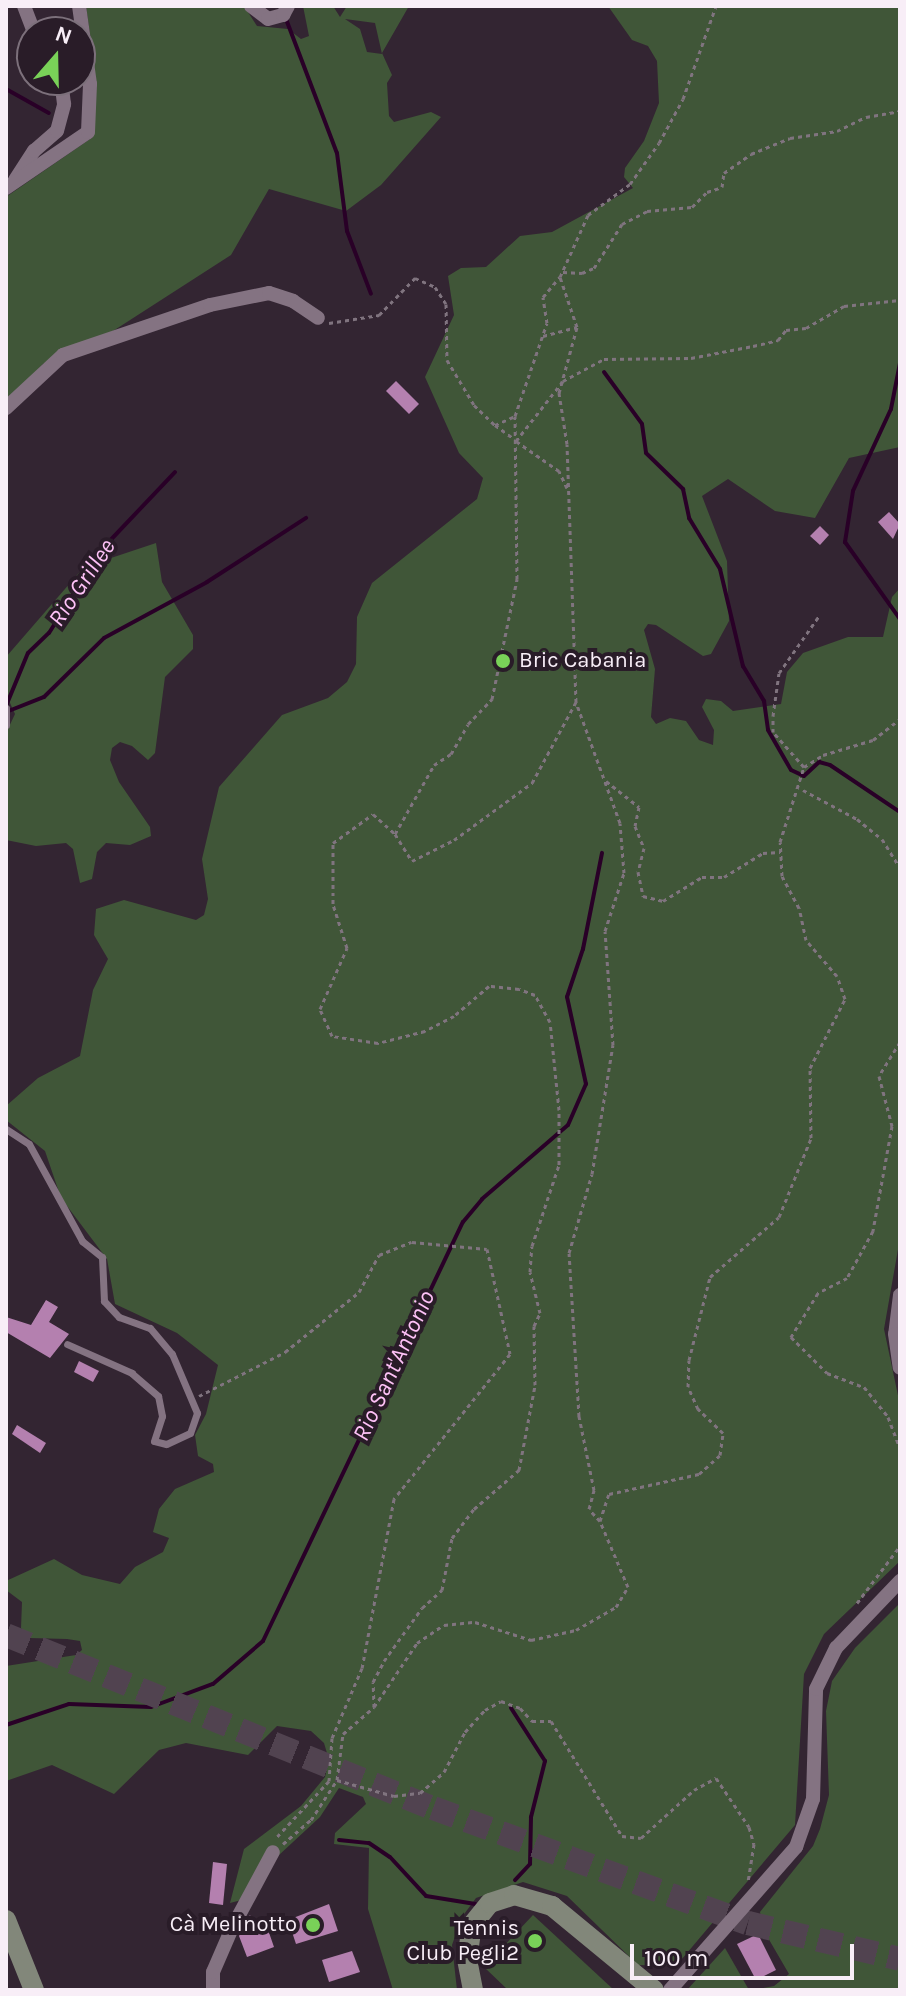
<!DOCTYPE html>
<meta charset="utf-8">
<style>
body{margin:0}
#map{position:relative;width:906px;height:1996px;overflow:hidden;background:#332532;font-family:Karla,sans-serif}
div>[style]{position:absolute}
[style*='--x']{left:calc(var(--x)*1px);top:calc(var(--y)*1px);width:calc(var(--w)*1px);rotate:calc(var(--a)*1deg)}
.green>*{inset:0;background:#405638}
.stream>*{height:4px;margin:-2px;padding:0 2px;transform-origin:2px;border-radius:2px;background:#290027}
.building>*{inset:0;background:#b480af}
.highway-tunnel>*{height:24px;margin-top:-12px;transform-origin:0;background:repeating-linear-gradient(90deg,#514350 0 24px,transparent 0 36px)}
.path>*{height:3px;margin-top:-1.5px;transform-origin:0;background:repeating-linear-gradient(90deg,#80747f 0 4px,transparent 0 8px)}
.lane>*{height:7px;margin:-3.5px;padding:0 3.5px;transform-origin:3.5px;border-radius:3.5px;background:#847382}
.street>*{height:14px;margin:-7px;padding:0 7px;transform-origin:7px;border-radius:7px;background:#847382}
.secondary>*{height:20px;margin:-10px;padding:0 10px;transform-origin:10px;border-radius:10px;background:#82877a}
.dots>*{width:22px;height:22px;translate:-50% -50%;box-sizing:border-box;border:4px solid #291c28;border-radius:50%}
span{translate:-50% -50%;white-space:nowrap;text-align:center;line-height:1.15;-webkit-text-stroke:8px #291c28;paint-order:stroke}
.poi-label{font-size:22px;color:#f8eef7}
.left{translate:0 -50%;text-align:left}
.right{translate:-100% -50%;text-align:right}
.water-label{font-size:24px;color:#fec2f7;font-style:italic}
.frame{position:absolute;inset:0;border:8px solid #f8eef7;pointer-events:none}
.north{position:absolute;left:16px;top:16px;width:80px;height:80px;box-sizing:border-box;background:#291c28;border:2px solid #7c707b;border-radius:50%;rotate:20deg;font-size:22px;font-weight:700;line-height:32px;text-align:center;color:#f8eef7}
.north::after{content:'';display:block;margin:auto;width:28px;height:36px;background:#79d158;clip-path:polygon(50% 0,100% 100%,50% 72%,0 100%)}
.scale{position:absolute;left:630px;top:1944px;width:224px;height:36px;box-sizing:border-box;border:4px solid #f8eef7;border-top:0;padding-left:10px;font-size:24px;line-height:28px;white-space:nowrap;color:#f8eef7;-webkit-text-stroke:6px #291c28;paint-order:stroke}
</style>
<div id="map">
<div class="green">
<i style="clip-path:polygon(evenodd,86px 6px,244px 6px,257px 26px,288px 29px,301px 39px,309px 36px,303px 6px,333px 6px,340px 17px,347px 6px,409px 6px,382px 53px,392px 75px,387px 83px,389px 116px,394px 122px,431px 112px,441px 117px,381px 185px,346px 211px,269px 189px,231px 255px,113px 331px,43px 364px,6px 404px,6px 197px,93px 137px,94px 62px,86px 6px,345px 19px,375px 23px,382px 54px,367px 52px,360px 29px,345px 19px)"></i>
<i style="clip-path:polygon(608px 6px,900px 6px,900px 447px,849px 458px,815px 518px,775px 511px,728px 479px,702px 496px,727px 561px,729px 621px,711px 654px,703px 656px,656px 625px,648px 624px,644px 630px,655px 669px,651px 717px,656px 724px,670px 718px,686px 721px,699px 740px,713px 745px,714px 730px,702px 707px,706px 699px,721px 701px,733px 711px,781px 704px,787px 672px,803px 653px,848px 637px,883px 637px,892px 597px,900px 588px,900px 1238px,884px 1329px,900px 1405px,900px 1561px,824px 1634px,804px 1674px,795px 1825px,676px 1966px,638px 1965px,567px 1896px,523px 1882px,476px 1898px,462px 1917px,452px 1945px,457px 1990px,393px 1990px,368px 1909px,369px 1848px,334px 1844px,335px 1833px,366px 1804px,363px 1797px,339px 1788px,320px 1817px,279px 1855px,253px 1897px,230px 1903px,244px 1849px,301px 1806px,325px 1777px,329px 1760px,324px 1743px,311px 1731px,277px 1726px,248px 1755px,186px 1743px,159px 1750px,114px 1794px,52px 1765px,6px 1781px,6px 1666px,76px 1655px,82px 1650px,80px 1641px,67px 1639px,29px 1638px,21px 1628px,22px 1602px,6px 1590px,6px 1581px,54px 1559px,82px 1575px,120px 1584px,135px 1567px,163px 1552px,169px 1538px,153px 1532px,159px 1509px,175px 1489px,214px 1472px,213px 1464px,198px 1456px,195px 1435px,206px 1414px,218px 1365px,177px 1333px,115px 1304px,107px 1259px,61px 1198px,45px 1151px,6px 1120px,6px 1106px,38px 1078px,80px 1056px,93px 990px,108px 959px,94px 935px,96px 909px,124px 900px,196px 920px,204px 915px,208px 899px,202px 859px,219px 787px,282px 715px,328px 698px,347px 682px,356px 664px,357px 617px,372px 583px,477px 499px,483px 478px,459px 453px,425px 377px,454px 315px,448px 276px,461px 268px,486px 267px,520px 236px,552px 232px,633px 188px,624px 177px,625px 168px,644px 141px,659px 103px,657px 61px,648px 46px,632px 40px)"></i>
<i style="clip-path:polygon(156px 543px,162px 582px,193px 635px,193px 649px,165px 677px,155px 753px,148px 760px,132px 746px,120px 742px,112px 748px,110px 760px,119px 782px,150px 827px,151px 836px,130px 845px,106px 843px,97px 852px,92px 879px,80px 883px,73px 849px,66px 843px,36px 846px,6px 840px,6px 733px,15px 714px,6px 694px,6px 657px,84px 567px)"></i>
<i style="clip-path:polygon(900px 1603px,900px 1990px,752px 1990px,774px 1986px,789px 1974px,764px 1931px,760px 1912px,813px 1846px,820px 1829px,829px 1795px,826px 1711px,832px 1681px,855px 1648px)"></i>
<i style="clip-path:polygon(533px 1915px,614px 1990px,508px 1990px,484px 1967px)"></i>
<i style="clip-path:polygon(725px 1948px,749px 1990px,687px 1990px)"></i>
</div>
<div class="stream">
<i style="--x:286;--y:19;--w:143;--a:69.2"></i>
<i style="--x:337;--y:153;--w:79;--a:82.7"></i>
<i style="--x:347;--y:231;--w:67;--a:69.1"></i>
<i style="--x:6;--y:89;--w:49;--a:29.2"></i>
<i style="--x:900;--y:363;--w:47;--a:101.1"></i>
<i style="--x:891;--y:409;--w:90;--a:114.9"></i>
<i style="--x:853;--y:491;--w:52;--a:98.9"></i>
<i style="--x:845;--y:542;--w:95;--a:54.5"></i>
<i style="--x:604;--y:372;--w:64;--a:53.8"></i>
<i style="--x:642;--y:424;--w:29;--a:82"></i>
<i style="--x:646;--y:453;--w:52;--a:44.2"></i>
<i style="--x:683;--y:489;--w:30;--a:78"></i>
<i style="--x:689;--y:518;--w:60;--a:58.7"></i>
<i style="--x:720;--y:569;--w:100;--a:76.7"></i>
<i style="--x:743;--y:666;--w:41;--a:59"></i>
<i style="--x:764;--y:701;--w:29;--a:82"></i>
<i style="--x:768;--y:730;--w:46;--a:60.1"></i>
<i style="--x:791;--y:770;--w:14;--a:25"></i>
<i style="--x:804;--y:776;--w:21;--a:-43"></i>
<i style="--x:819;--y:762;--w:11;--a:15"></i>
<i style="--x:830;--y:765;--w:84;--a:33.9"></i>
<i style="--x:6;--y:706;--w:57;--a:-67.5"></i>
<i style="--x:28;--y:653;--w:29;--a:-44"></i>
<i style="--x:49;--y:633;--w:99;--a:-57.8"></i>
<i style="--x:102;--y:549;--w:106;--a:-46.5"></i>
<i style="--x:6;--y:712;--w:41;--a:-21.5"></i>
<i style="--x:44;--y:697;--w:84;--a:-44.5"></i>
<i style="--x:104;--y:638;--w:117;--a:-28.5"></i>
<i style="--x:207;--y:582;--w:118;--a:-32.9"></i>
<i style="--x:511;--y:1708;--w:63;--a:57.3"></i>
<i style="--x:545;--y:1761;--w:58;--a:104"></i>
<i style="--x:531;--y:1817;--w:47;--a:91.2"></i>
<i style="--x:530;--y:1864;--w:22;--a:133"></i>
<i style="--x:6;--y:1725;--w:66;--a:-18.4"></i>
<i style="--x:69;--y:1704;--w:82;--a:2.1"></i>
<i style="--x:151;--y:1707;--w:66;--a:-20.4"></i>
<i style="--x:213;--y:1684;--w:66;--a:-40.7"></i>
<i style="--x:263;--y:1641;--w:464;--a:-64.5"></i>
<i style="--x:463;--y:1222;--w:30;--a:-50"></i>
<i style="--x:482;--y:1199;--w:113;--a:-40.7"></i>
<i style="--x:568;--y:1125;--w:45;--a:-66.3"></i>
<i style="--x:586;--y:1084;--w:89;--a:-102.3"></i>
<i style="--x:567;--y:997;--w:51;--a:-71.6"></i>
<i style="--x:583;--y:949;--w:98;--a:-78.8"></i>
<i style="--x:339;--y:1840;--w:30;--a:6"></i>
<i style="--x:369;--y:1843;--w:25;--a:34"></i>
<i style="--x:390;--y:1857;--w:53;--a:47.3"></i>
<i style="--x:426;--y:1896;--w:50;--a:9.3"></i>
</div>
<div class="building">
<i style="clip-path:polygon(396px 381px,419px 404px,409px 414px,386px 391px)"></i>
<i style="clip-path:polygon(889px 512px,900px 524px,893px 539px,878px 522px)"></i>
<i style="clip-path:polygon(820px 526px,829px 535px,820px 545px,810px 536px)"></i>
<i style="clip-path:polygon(46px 1300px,58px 1307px,49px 1322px,69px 1334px,50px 1358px,6px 1332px,6px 1317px,31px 1325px)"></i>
<i style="clip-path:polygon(79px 1361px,99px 1371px,93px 1382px,74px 1372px)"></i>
<i style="clip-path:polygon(17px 1425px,46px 1443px,40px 1453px,12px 1434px)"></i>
<i style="clip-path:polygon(213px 1862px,227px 1864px,223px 1905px,209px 1903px)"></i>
<i style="clip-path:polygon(329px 1904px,338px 1931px,296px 1944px,288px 1920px)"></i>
<i style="clip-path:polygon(250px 1915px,255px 1928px,266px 1924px,274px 1947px,247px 1957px,239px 1936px)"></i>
<i style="clip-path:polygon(758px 1934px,776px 1970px,756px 1980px,737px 1944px)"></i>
<i style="clip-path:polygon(352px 1951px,360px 1972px,329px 1982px,322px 1960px)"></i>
</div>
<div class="highway-tunnel">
<i style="--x:6;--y:1635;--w:461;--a:22.1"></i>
<i style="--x:433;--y:1808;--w:335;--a:20.1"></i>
<i style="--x:748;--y:1923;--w:156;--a:13.3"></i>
</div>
<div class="path">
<i style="--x:563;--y:272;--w:19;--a:3"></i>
<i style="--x:582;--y:273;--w:13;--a:-23"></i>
<i style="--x:594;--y:268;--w:52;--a:-57.5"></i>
<i style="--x:622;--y:224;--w:28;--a:-27"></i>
<i style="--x:647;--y:211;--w:45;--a:-5.1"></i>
<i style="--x:692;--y:207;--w:21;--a:-45"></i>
<i style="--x:707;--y:192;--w:16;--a:-18"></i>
<i style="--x:722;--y:187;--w:14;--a:-82"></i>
<i style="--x:724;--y:173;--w:33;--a:-35"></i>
<i style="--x:751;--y:154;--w:42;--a:-22.3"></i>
<i style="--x:790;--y:138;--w:48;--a:-8.5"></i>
<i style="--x:837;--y:131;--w:32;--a:-26"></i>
<i style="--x:866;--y:117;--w:35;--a:-10"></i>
<i style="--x:329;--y:323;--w:51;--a:-9.1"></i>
<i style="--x:379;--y:315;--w:52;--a:-45.8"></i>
<i style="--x:415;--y:278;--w:22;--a:24"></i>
<i style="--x:435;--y:287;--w:20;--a:57"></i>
<i style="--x:446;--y:304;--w:56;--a:89"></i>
<i style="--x:447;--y:360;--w:52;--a:59"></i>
<i style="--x:474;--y:405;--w:29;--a:44"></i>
<i style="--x:495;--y:425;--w:22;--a:-24"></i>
<i style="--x:515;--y:416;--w:98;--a:-71"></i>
<i style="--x:547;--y:323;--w:26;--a:-99"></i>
<i style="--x:543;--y:297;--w:26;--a:-50"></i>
<i style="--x:560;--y:277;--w:68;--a:-65.7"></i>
<i style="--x:588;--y:215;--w:52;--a:-36.4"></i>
<i style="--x:630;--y:184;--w:50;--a:-54.7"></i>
<i style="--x:659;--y:143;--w:50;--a:-61.4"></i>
<i style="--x:683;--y:99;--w:99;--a:-70.5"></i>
<i style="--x:543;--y:336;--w:35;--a:-15"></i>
<i style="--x:495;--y:425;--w:24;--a:36"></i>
<i style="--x:567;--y:488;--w:19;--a:-115"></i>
<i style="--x:559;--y:471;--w:52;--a:-145.1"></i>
<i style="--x:516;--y:441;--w:76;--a:-51.9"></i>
<i style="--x:563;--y:381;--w:47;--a:-28.2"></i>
<i style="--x:604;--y:359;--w:87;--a:-0.7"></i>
<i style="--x:691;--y:358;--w:63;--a:-11"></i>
<i style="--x:753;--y:346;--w:26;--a:-13"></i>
<i style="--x:778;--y:340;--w:13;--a:-51"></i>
<i style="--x:786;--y:330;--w:20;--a:-6"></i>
<i style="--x:806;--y:328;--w:44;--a:-30.1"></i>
<i style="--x:844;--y:306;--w:56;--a:-6.1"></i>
<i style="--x:900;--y:646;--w:32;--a:90"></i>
<i style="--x:804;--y:767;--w:47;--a:-131.5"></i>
<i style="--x:773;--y:732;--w:16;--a:-90"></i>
<i style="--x:773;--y:716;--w:43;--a:-82.1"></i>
<i style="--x:779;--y:673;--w:70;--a:-54.9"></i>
<i style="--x:804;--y:767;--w:22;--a:-32"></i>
<i style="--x:823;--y:755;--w:52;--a:-16.7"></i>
<i style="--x:873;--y:740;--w:34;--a:-38"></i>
<i style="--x:606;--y:781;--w:42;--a:38.2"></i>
<i style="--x:639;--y:807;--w:19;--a:102"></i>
<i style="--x:635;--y:826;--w:24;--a:68"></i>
<i style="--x:644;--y:848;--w:25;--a:104"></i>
<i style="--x:638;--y:872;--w:25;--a:78"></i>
<i style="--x:643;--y:896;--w:21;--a:14"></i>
<i style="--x:663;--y:901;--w:46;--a:-31.6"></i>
<i style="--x:702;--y:877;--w:22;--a:0"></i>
<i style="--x:724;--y:877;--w:46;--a:-31.6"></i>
<i style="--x:763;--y:853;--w:17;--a:-3"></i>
<i style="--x:803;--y:790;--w:61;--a:28.2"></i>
<i style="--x:857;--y:819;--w:32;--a:39"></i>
<i style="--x:882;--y:839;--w:34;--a:58"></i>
<i style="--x:395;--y:834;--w:32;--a:58"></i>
<i style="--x:412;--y:861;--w:47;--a:-26.6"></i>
<i style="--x:454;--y:840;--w:97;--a:-36.2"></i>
<i style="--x:532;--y:783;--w:92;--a:-61.5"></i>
<i style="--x:900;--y:1042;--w:40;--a:122"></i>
<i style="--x:879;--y:1076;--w:52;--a:75.4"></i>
<i style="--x:892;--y:1126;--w:107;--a:100.3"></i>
<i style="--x:873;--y:1231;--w:54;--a:119"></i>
<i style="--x:847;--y:1278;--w:33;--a:153"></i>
<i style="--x:818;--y:1293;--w:52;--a:121.5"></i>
<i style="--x:791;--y:1337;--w:51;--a:45"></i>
<i style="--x:827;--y:1373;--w:40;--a:21"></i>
<i style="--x:864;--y:1387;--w:38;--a:51"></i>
<i style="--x:888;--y:1417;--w:34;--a:69"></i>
<i style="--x:199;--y:1396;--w:97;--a:-27.1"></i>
<i style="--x:285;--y:1352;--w:95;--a:-39"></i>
<i style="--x:359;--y:1292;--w:42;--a:-61.6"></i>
<i style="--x:379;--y:1255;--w:35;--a:-22"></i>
<i style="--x:412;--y:1242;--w:75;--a:5.3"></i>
<i style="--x:487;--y:1249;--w:107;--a:77.6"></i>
<i style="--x:510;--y:1354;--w:186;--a:128.7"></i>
<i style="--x:394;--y:1499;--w:172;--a:100.7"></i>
<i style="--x:362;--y:1668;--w:76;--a:113.2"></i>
<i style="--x:332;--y:1738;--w:43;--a:94"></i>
<i style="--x:329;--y:1781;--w:79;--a:133"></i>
<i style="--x:600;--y:1521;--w:28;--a:-72"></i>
<i style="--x:609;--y:1494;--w:92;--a:-12.5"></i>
<i style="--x:699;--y:1474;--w:28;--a:-42"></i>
<i style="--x:720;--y:1455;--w:22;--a:-82"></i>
<i style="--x:723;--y:1433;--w:35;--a:-136"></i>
<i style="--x:698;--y:1409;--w:24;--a:-114"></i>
<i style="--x:688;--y:1387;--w:27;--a:-88"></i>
<i style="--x:689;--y:1360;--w:86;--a:-75.8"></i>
<i style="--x:710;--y:1277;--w:91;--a:-41"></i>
<i style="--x:779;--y:1217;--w:85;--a:-67.9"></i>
<i style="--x:811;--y:1138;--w:70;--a:-90.8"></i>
<i style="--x:810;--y:1068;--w:77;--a:-63.1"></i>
<i style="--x:845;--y:999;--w:24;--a:-109"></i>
<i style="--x:837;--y:976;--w:48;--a:-130.7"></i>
<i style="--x:806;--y:940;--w:33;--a:-102"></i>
<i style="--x:799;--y:908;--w:36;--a:-118"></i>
<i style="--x:782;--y:876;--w:34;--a:-93"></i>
<i style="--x:780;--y:842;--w:79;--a:-72.3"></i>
<i style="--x:857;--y:1603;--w:71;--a:-53"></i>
<i style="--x:374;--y:1707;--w:25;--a:-92"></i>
<i style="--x:373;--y:1682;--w:24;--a:-62"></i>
<i style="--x:384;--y:1661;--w:65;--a:-54.4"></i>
<i style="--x:422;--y:1608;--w:27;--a:-42"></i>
<i style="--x:442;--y:1590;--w:53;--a:-79.1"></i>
<i style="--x:452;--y:1538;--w:36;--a:-53"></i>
<i style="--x:474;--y:1509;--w:60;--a:-40.9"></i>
<i style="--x:519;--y:1470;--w:86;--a:-79.3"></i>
<i style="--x:535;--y:1385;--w:59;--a:-91"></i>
<i style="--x:534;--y:1326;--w:14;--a:-65"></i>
<i style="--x:540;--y:1313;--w:42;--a:-103.7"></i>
<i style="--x:530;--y:1272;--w:26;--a:-86"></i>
<i style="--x:532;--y:1246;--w:85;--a:-71.6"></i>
<i style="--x:559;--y:1165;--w:55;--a:-90"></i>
<i style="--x:559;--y:1110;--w:88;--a:-95.8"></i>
<i style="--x:550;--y:1022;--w:31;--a:-119"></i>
<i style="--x:535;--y:995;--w:17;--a:-159"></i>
<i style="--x:519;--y:989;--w:30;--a:-174"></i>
<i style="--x:489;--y:986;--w:46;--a:139.4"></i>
<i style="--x:454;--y:1016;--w:33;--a:153"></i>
<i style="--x:425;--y:1031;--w:49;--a:165.7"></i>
<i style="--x:378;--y:1043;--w:47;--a:-171.3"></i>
<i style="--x:332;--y:1036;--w:30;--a:-114"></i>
<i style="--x:320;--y:1009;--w:67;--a:-66.1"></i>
<i style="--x:347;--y:948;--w:46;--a:-107.7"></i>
<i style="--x:333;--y:904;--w:61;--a:-90"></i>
<i style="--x:333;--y:843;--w:49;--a:-35.9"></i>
<i style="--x:373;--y:814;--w:30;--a:42"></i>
<i style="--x:395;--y:834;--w:79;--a:-60.5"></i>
<i style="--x:434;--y:765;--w:20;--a:-33"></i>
<i style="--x:451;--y:754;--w:34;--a:-60"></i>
<i style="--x:468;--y:724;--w:35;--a:-46"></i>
<i style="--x:492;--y:699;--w:123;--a:-78.2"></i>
<i style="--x:517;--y:579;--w:163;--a:-90.7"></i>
<i style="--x:337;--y:1780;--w:59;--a:15.7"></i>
<i style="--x:394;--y:1796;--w:26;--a:-7"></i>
<i style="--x:420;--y:1793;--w:32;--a:-41"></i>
<i style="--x:444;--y:1772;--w:45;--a:-62.3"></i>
<i style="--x:465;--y:1732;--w:30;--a:-48"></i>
<i style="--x:485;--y:1710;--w:18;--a:-29"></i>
<i style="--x:501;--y:1701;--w:20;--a:20"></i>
<i style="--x:520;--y:1708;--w:18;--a:47"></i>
<i style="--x:532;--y:1721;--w:19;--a:0"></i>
<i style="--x:551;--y:1721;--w:135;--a:58.3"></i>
<i style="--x:622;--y:1836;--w:19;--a:6"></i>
<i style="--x:641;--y:1838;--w:72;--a:-42.2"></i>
<i style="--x:694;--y:1790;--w:25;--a:-29"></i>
<i style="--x:716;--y:1778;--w:59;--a:56"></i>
<i style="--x:749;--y:1827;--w:18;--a:74"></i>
<i style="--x:754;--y:1844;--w:37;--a:99"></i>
<i style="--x:283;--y:1844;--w:37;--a:-41"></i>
<i style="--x:311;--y:1820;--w:48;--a:-57"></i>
<i style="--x:337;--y:1780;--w:46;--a:-82.6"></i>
<i style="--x:343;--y:1734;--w:41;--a:-41.1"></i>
<i style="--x:374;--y:1707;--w:77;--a:-56.1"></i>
<i style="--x:417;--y:1643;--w:32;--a:-34"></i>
<i style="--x:444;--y:1625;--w:31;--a:-6"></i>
<i style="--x:475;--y:1622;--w:59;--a:17.8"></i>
<i style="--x:531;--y:1640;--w:46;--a:-12.5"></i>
<i style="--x:576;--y:1630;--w:46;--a:-29.9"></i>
<i style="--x:616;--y:1607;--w:23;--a:-59"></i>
<i style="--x:628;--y:1587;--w:72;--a:-113"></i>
<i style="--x:600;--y:1521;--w:16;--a:-133"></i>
<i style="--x:589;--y:1509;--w:20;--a:-75"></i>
<i style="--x:594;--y:1490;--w:76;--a:-101.5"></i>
<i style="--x:579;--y:1416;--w:163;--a:-93.5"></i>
<i style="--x:569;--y:1253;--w:82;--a:-73.8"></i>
<i style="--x:592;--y:1174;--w:131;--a:-80.8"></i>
<i style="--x:613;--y:1045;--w:114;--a:-94"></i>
<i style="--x:605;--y:931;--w:61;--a:-71.9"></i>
<i style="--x:624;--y:873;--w:50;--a:-94.6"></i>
<i style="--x:620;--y:823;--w:129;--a:-110"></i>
<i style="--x:576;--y:702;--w:258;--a:-92"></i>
<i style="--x:567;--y:444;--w:52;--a:-98.9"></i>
<i style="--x:559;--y:393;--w:68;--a:-74.7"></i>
<i style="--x:577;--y:327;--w:53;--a:-108.8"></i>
</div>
<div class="lane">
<i style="--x:6;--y:708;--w:17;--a:90"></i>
<i style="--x:6;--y:1129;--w:27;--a:33"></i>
<i style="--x:29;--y:1144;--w:111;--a:61.3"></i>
<i style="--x:82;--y:1241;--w:26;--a:39"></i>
<i style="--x:102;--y:1257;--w:44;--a:87.4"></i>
<i style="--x:104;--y:1301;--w:22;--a:47"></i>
<i style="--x:119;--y:1317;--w:33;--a:20"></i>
<i style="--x:150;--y:1328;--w:34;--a:50"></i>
<i style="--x:172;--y:1354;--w:64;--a:67"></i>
<i style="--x:197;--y:1413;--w:21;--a:109"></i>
<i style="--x:190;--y:1433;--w:26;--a:155"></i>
<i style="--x:166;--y:1444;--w:12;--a:-166"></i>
<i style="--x:154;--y:1441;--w:26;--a:-72"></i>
<i style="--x:162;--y:1416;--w:20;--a:-101"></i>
<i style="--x:158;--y:1396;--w:35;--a:-139"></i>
<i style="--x:132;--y:1373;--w:71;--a:-156"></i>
</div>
<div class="street">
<i style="--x:24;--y:6;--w:28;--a:69"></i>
<i style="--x:251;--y:6;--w:21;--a:37"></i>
<i style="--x:268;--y:19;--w:16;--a:-15"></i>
<i style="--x:283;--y:15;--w:10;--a:-61"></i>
<i style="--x:15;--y:180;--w:35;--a:-57"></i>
<i style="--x:34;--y:151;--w:30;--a:-41"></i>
<i style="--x:57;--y:131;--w:28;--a:-75"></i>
<i style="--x:64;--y:104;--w:24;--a:-97"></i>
<i style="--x:6;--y:188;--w:99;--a:-34.3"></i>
<i style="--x:88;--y:132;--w:48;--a:-87.6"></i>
<i style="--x:90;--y:84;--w:79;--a:-98"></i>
<i style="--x:6;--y:408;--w:78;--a:-42.9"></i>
<i style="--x:63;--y:355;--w:155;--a:-18.8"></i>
<i style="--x:210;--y:305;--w:60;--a:-11.5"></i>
<i style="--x:269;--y:293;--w:25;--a:18"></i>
<i style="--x:293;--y:301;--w:30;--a:34"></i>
<i style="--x:900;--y:1295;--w:39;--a:97"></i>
<i style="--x:895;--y:1334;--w:34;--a:82"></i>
<i style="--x:213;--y:1990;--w:18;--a:-90"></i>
<i style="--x:213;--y:1972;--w:48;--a:-66.6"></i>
<i style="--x:232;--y:1928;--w:86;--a:-61.7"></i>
<i style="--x:670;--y:1990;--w:191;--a:-48.6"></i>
<i style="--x:796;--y:1847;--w:51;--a:-70.5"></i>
<i style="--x:813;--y:1799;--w:110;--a:-88.4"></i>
<i style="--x:816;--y:1689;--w:46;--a:-64"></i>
<i style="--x:836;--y:1648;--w:93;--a:-46.3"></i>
</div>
<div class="secondary">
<i style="--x:6;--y:1920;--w:75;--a:68.2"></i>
<i style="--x:473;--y:1990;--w:31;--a:-101"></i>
<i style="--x:467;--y:1960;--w:35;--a:-82"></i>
<i style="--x:472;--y:1925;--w:28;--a:-51"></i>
<i style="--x:490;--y:1903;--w:25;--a:-18"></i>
<i style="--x:514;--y:1895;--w:40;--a:16"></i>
<i style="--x:552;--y:1906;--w:132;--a:39.5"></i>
</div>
<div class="dots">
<i style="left:503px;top:661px;background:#79d158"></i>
<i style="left:313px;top:1925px;background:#79d158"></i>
<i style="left:535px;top:1941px;background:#79d158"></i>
</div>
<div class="poi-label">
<span class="left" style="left:519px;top:661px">Bric Cabania</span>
<span class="right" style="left:297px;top:1925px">Cà Melinotto</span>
<span class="right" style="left:519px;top:1941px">Tennis<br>Club Pegli2</span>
</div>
<div class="water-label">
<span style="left:82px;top:583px;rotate:-56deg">Rio Grillee</span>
<span style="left:394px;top:1366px;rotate:-65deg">Rio Sant'Antonio</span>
</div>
<div class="frame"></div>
<div class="north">N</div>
<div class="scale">100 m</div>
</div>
